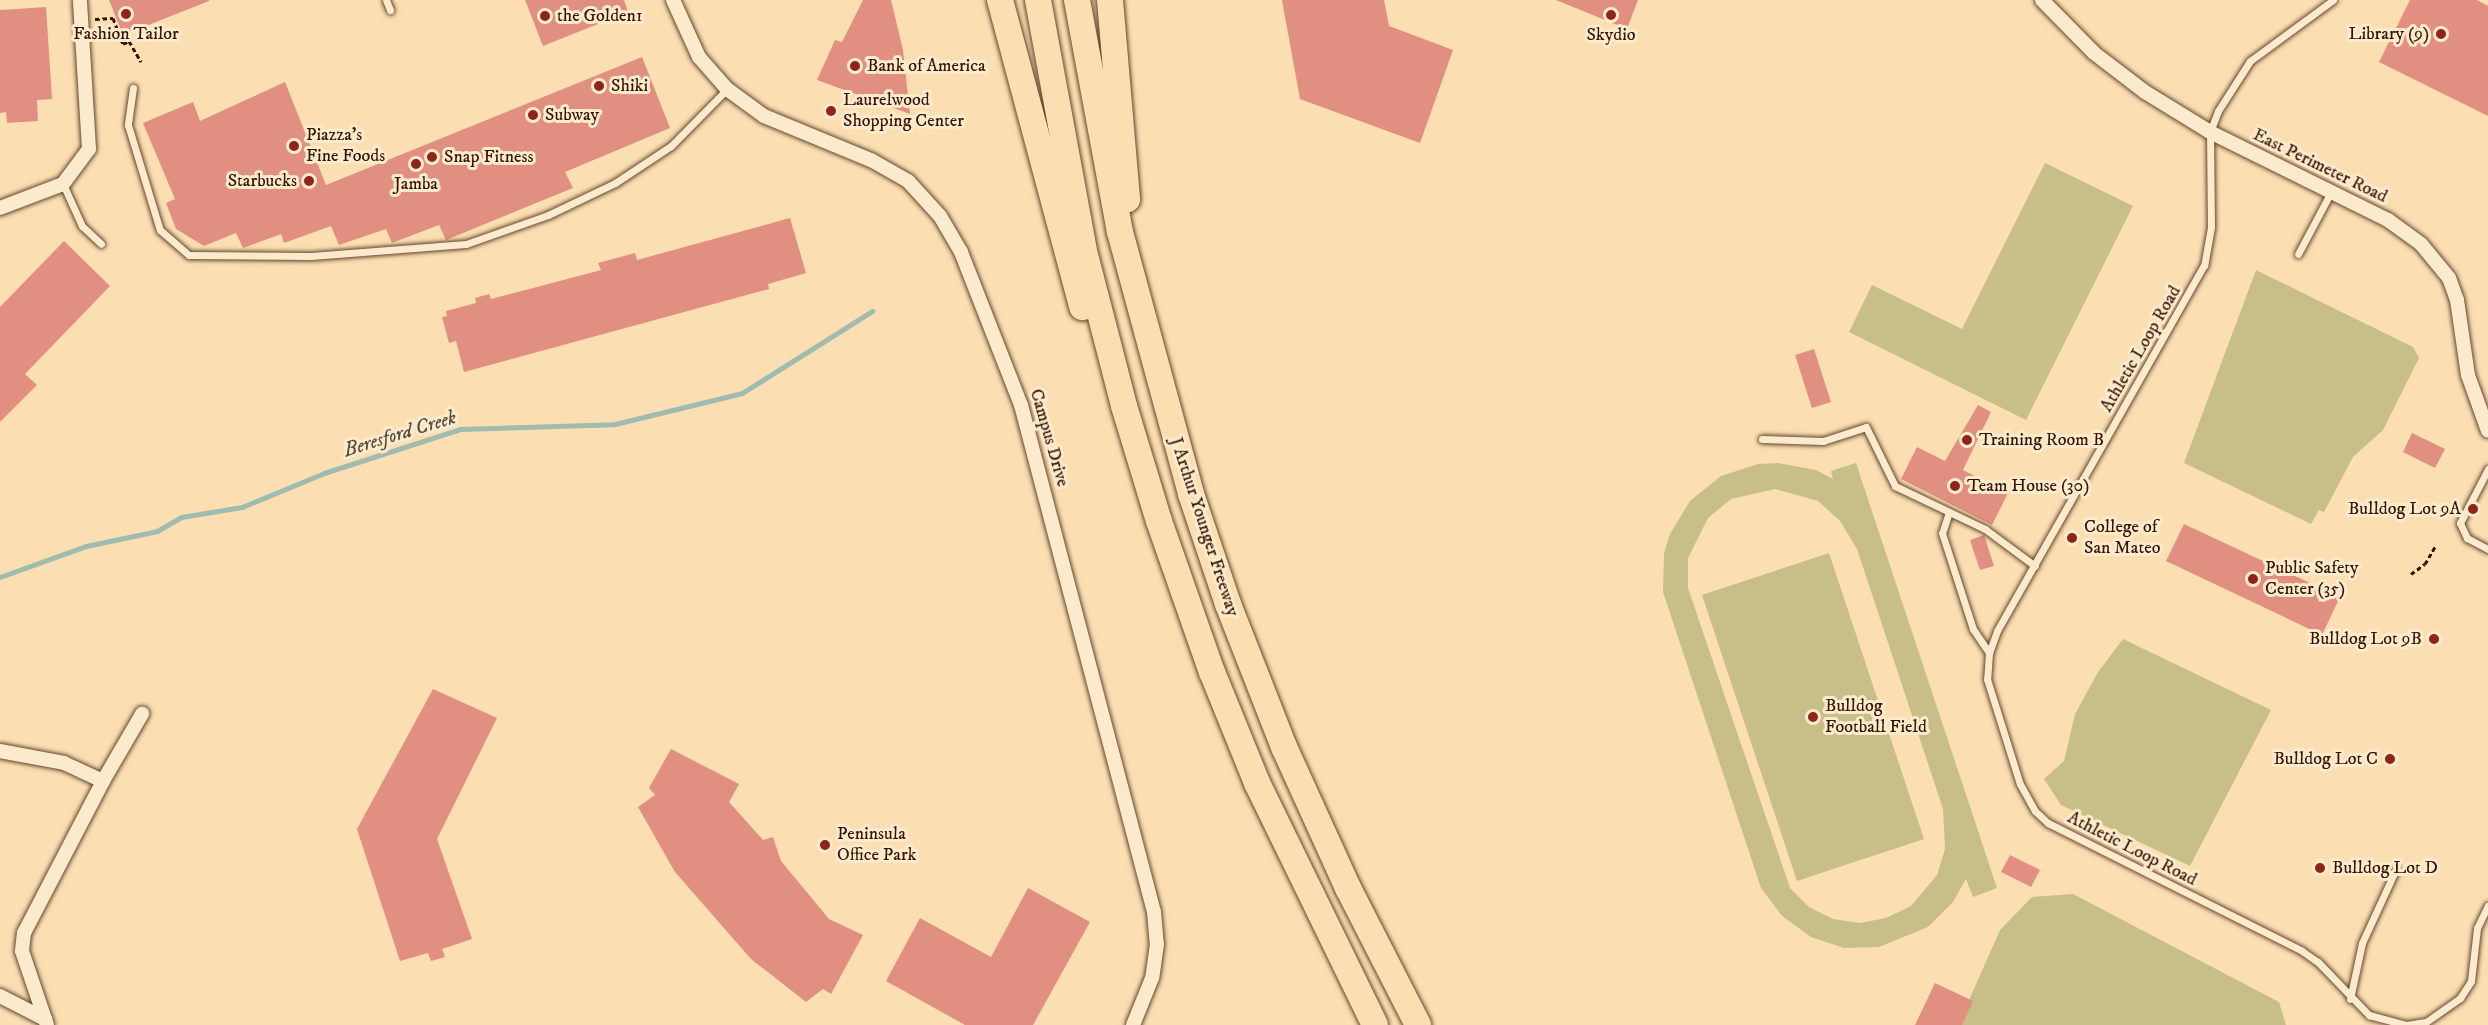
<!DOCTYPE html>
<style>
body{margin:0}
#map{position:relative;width:2488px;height:1025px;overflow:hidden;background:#fbdfb2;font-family:"IM FELL DW Pica",serif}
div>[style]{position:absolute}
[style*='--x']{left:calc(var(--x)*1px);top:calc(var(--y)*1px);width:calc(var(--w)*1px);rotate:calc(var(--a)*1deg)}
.green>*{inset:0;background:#c7bf87}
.stream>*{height:5px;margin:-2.5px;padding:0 2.5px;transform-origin:2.5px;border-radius:2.5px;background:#9fbcaf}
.building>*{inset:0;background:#e18f80}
.path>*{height:3px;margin-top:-1.5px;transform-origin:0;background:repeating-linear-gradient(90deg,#341402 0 4.5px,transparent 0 7.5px)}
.roads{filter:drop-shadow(0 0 2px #66472e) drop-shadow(0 0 2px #66472e)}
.service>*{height:7px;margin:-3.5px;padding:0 3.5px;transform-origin:3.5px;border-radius:3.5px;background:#fceacd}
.minor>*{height:14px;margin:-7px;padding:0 7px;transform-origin:7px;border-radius:7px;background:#fceacd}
.motorway>*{height:26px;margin:-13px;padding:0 13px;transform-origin:13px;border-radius:13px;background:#fbdfb2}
.dots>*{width:16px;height:16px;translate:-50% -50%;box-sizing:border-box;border:3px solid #fceacd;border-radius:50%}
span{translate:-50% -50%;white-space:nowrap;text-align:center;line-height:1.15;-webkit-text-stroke:6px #fceacd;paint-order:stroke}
.poi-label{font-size:18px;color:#341402}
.left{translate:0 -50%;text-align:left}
.right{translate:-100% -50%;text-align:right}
.street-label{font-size:18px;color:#341402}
.water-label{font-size:20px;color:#594f3f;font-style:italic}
</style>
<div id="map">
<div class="green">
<i style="clip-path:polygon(2045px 163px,2133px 206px,2026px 420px,1849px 332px,1872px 285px,1962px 329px)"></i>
<i style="clip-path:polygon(2256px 270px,2413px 347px,2419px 358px,2383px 430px,2353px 457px,2324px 512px,2319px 510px,2311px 524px,2184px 463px)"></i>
<i style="clip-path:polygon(evenodd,1778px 463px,1816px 470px,1833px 479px,1831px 471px,1856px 463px,1997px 888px,1973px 897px,1966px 879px,1953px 902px,1928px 927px,1879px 947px,1844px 948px,1811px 937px,1782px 916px,1761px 888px,1663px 592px,1664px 553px,1670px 534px,1690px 501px,1721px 476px,1758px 464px,1778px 463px,1775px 489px,1818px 501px,1840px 521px,1857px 549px,1943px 809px,1945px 849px,1937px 875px,1911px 906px,1886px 918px,1860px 923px,1833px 919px,1809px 907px,1790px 888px,1688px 588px,1688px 558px,1708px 518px,1731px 499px,1775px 489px)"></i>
<i style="clip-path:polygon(1829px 553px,1924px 839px,1797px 881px,1702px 595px)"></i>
<i style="clip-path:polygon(2123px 639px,2271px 710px,2190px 866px,2061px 805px,2044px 779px,2064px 761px,2075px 714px,2098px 672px)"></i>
<i style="clip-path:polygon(2073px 894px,2279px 1002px,2286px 1025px,1958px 1025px,2000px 930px,2032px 897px)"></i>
</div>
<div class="stream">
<i style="--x:0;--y:577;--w:91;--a:-19.8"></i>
<i style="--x:86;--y:546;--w:73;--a:-11.9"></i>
<i style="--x:157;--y:531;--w:28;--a:-30"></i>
<i style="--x:181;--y:517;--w:62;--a:-9.3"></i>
<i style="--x:242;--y:507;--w:89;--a:-22.5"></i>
<i style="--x:324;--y:473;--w:143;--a:-17.9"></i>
<i style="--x:460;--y:429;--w:155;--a:-1.8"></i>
<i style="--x:615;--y:424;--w:131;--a:-13.7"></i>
<i style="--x:742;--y:393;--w:154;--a:-32.2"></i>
</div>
<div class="building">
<i style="clip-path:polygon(109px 0,209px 0,209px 1px,123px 35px)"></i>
<i style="clip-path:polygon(525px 0,624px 0,628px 12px,543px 46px)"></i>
<i style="clip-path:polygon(863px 0,891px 0,903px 50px,910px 114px,817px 80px,835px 40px,842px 42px)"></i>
<i style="clip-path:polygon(1282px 0,1384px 0,1389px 26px,1453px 50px,1420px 143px,1300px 99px)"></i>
<i style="clip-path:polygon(1556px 0,1638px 0,1627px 29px)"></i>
<i style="clip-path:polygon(2410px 0,2477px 0,2488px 6px,2488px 116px,2379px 62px)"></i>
<i style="clip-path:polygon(46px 7px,52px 99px,37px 100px,38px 121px,7px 123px,6px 112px,0 113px,0 10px)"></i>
<i style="clip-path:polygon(642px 57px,670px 128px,565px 172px,573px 188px,446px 240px,439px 225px,392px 243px,386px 229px,339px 245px,331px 226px,284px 243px,281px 234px,243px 248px,236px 233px,204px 246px,176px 229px,166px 203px,175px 199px,143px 123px,193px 102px,200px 121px,285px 82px,326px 185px)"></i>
<i style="clip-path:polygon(790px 218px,806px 273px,768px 284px,769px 289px,464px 372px,456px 341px,449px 343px,442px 317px,447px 316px,446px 311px,476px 303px,475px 298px,489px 294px,491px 299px,537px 287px,601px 270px,598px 263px,635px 253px,637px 260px)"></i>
<i style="clip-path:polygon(64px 241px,110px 286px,25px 374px,37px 385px,0 422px,0 307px)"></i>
<i style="clip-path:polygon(1814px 349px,1831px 402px,1812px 408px,1795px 355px)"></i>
<i style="clip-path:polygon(1978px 405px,1991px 412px,1963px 470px,2008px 493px,1992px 525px,1901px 479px,1917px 447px,1945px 461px)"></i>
<i style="clip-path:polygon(2412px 433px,2445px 449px,2435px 468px,2403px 452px)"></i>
<i style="clip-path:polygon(2184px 524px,2340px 597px,2322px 635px,2166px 561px)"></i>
<i style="clip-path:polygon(1984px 535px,1994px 566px,1980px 570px,1970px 540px)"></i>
<i style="clip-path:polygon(433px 689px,497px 718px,437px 839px,472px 939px,442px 949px,445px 957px,431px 961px,428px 953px,400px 961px,357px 829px)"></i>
<i style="clip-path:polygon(671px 749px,739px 784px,729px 802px,763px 840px,773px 837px,781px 861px,829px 919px,863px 935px,831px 994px,823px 989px,806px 1002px,751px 959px,675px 872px,638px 807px,655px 795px,649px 788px)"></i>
<i style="clip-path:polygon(2010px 855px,2040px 870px,2031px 887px,2001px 872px)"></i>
<i style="clip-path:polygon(1028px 888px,1090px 922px,1033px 1025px,965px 1025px,886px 981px,920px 918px,991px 957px)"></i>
<i style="clip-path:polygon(1935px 983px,1973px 1001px,1962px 1025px,1915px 1025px)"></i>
</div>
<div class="path">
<i style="--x:95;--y:19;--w:18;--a:-3"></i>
<i style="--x:113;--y:18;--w:28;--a:69"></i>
<i style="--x:123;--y:44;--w:7;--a:-27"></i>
<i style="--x:129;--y:41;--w:24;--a:60"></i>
<i style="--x:2411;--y:574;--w:17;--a:-36"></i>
<i style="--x:2425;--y:564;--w:20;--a:-60"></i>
</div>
<div class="roads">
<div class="service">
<i style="--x:386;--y:0;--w:11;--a:68"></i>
<i style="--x:2333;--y:0;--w:103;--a:143.7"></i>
<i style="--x:2250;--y:61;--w:59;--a:122.6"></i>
<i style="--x:2218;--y:111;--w:22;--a:111"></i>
<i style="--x:2210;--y:132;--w:95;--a:89.4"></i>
<i style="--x:2211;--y:227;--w:39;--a:100"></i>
<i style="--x:2204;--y:265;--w:420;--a:119.5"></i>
<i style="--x:1997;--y:631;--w:23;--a:110"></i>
<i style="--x:1989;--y:653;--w:26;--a:94"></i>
<i style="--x:1987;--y:679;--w:110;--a:72.6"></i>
<i style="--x:2020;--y:784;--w:31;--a:61"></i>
<i style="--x:2035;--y:811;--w:18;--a:43"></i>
<i style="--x:2048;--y:823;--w:284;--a:26.7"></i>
<i style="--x:2302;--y:951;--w:19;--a:35"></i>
<i style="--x:2318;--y:962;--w:74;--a:46.1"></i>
<i style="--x:2369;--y:1015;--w:38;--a:15"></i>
<i style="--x:2406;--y:1025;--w:20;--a:-9"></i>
<i style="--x:2426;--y:1022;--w:42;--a:-35.2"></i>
<i style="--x:2460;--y:998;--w:20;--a:-57"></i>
<i style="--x:2471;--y:981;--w:53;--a:-83.5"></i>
<i style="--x:2477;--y:928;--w:25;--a:-64"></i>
<i style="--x:133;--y:88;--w:37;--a:98"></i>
<i style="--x:128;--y:125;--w:110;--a:73.1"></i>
<i style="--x:160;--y:230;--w:38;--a:41"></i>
<i style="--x:189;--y:255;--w:122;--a:0.5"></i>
<i style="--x:311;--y:256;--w:155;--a:-4.4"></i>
<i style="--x:466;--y:244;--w:87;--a:-19.5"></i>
<i style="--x:548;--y:215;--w:74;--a:-25.5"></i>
<i style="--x:615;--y:183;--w:67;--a:-33.5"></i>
<i style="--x:671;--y:146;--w:80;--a:-45.5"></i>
<i style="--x:63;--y:184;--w:46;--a:65.7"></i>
<i style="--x:82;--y:226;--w:26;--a:43"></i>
<i style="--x:2298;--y:254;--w:70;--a:-62"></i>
<i style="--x:1762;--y:439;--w:61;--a:1.9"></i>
<i style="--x:1823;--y:441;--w:45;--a:-18"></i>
<i style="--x:1866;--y:427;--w:66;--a:63.8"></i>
<i style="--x:1895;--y:486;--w:100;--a:25.5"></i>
<i style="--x:1985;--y:529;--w:62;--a:36.5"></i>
<i style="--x:2488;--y:469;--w:61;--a:117.4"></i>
<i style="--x:2460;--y:523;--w:17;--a:65"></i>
<i style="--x:2467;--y:538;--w:24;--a:28"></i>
<i style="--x:1949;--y:512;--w:22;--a:108"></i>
<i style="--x:1942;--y:533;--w:101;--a:72.1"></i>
<i style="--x:1973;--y:629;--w:29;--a:56"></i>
<i style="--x:2350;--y:999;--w:57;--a:-77.9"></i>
<i style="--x:2362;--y:943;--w:81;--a:-65.3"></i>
</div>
<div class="minor">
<i style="--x:673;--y:0;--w:63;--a:65.5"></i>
<i style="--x:699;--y:57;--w:43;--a:48.8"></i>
<i style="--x:727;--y:89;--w:46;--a:36.1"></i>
<i style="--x:764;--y:116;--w:116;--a:22.4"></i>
<i style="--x:871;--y:160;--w:43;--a:29.6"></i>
<i style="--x:908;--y:181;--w:47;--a:47.6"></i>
<i style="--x:940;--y:216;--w:42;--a:59.7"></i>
<i style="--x:961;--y:252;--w:164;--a:68.6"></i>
<i style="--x:1021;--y:405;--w:524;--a:75.3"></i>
<i style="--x:1154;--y:912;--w:32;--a:85"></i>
<i style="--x:1157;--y:944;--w:34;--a:98"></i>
<i style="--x:1152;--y:978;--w:51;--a:112"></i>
<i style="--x:2042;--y:0;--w:74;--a:45.5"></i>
<i style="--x:2094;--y:53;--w:64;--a:37.4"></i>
<i style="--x:2145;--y:92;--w:76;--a:31.6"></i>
<i style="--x:2210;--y:132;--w:199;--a:26.3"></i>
<i style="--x:2388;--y:220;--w:41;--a:36"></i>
<i style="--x:2421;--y:244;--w:44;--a:50.5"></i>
<i style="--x:2449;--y:278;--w:23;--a:70"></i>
<i style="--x:2457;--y:300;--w:76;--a:81.7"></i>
<i style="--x:2468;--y:375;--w:59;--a:70.3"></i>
<i style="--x:0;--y:208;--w:67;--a:-20.9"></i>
<i style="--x:63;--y:184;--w:44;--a:-53.4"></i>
<i style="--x:89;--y:149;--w:149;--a:-93.5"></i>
<i style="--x:0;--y:751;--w:65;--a:10.6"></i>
<i style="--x:64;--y:763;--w:43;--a:24.8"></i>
<i style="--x:0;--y:996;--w:51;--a:27.1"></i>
<i style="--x:47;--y:1025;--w:78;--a:-108.7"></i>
<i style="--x:22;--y:951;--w:18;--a:-84"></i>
<i style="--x:24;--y:933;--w:171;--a:-62.5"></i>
<i style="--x:103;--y:781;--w:78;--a:-59.8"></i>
</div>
<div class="motorway">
<i style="--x:1000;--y:0;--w:318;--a:75"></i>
<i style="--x:1038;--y:0;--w:255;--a:79.6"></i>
<i style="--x:1084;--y:251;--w:160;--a:75.5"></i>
<i style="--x:1124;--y:406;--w:120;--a:73.1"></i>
<i style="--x:1159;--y:521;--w:160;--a:70.7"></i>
<i style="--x:1212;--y:672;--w:120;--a:67.9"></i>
<i style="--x:1257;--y:783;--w:269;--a:64"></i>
<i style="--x:1077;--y:0;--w:236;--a:79.5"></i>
<i style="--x:1120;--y:232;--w:271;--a:74.8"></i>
<i style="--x:1191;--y:494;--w:116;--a:71.4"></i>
<i style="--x:1228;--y:604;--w:154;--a:68.6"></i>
<i style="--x:1284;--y:747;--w:155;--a:65.6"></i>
<i style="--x:1348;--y:888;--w:154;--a:62.9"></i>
<i style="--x:1110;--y:0;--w:200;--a:85.1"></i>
</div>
</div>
<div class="dots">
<i style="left:126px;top:14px;background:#8f2418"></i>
<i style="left:1611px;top:15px;background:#8f2418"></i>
<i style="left:545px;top:16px;background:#8f2418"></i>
<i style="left:2441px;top:34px;background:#8f2418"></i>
<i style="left:855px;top:66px;background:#8f2418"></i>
<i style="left:599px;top:86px;background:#8f2418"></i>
<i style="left:831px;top:111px;background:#8f2418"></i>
<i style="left:533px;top:115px;background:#8f2418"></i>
<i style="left:294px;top:146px;background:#8f2418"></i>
<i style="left:432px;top:157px;background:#8f2418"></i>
<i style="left:416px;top:164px;background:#8f2418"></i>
<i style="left:309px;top:181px;background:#8f2418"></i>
<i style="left:1967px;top:440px;background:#8f2418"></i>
<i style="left:1955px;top:486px;background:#8f2418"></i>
<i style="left:2473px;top:509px;background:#8f2418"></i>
<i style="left:2072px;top:538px;background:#8f2418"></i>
<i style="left:2253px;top:579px;background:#8f2418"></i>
<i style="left:2434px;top:639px;background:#8f2418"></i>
<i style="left:1813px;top:717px;background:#8f2418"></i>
<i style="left:2390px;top:759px;background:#8f2418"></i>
<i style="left:825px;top:845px;background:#8f2418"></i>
<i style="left:2320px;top:868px;background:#8f2418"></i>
</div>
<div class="poi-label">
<span class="left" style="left:557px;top:16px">the Golden1</span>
<span style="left:126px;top:34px">Fashion Tailor</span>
<span class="right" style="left:2429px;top:34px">Library (9)</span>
<span style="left:1611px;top:35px">Skydio</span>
<span class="left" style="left:867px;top:66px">Bank of America</span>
<span class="left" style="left:611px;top:86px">Shiki</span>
<span class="left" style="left:843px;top:111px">Laurelwood<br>Shopping Center</span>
<span class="left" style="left:545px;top:115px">Subway</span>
<span class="left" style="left:306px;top:146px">Piazza's<br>Fine Foods</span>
<span class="left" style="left:444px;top:157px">Snap Fitness</span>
<span class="right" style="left:297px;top:181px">Starbucks</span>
<span style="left:416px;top:184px">Jamba</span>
<span class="left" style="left:1979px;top:440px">Training Room B</span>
<span class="left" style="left:1967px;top:486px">Team House (30)</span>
<span class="right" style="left:2461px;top:509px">Bulldog Lot 9A</span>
<span class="left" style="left:2084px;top:538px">College of<br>San Mateo</span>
<span class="left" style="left:2265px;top:579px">Public Safety<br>Center (35)</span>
<span class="right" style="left:2422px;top:639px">Bulldog Lot 9B</span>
<span class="left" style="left:1825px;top:717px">Bulldog<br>Football Field</span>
<span class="right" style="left:2378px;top:759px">Bulldog Lot C</span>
<span class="left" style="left:837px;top:845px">Peninsula<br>Office Park</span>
<span class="left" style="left:2332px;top:868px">Bulldog Lot D</span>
</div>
<div class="street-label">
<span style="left:2320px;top:166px;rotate:26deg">East Perimeter Road</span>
<span style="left:2141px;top:349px;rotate:-60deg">Athletic Loop Road</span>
<span style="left:1049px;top:438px;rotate:74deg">Campus Drive</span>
<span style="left:1204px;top:527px;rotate:72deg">J Arthur Younger Freeway</span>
<span style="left:2132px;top:849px;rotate:27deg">Athletic Loop Road</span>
</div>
<div class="water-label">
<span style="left:400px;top:434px;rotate:-17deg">Beresford Creek</span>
</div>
</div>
